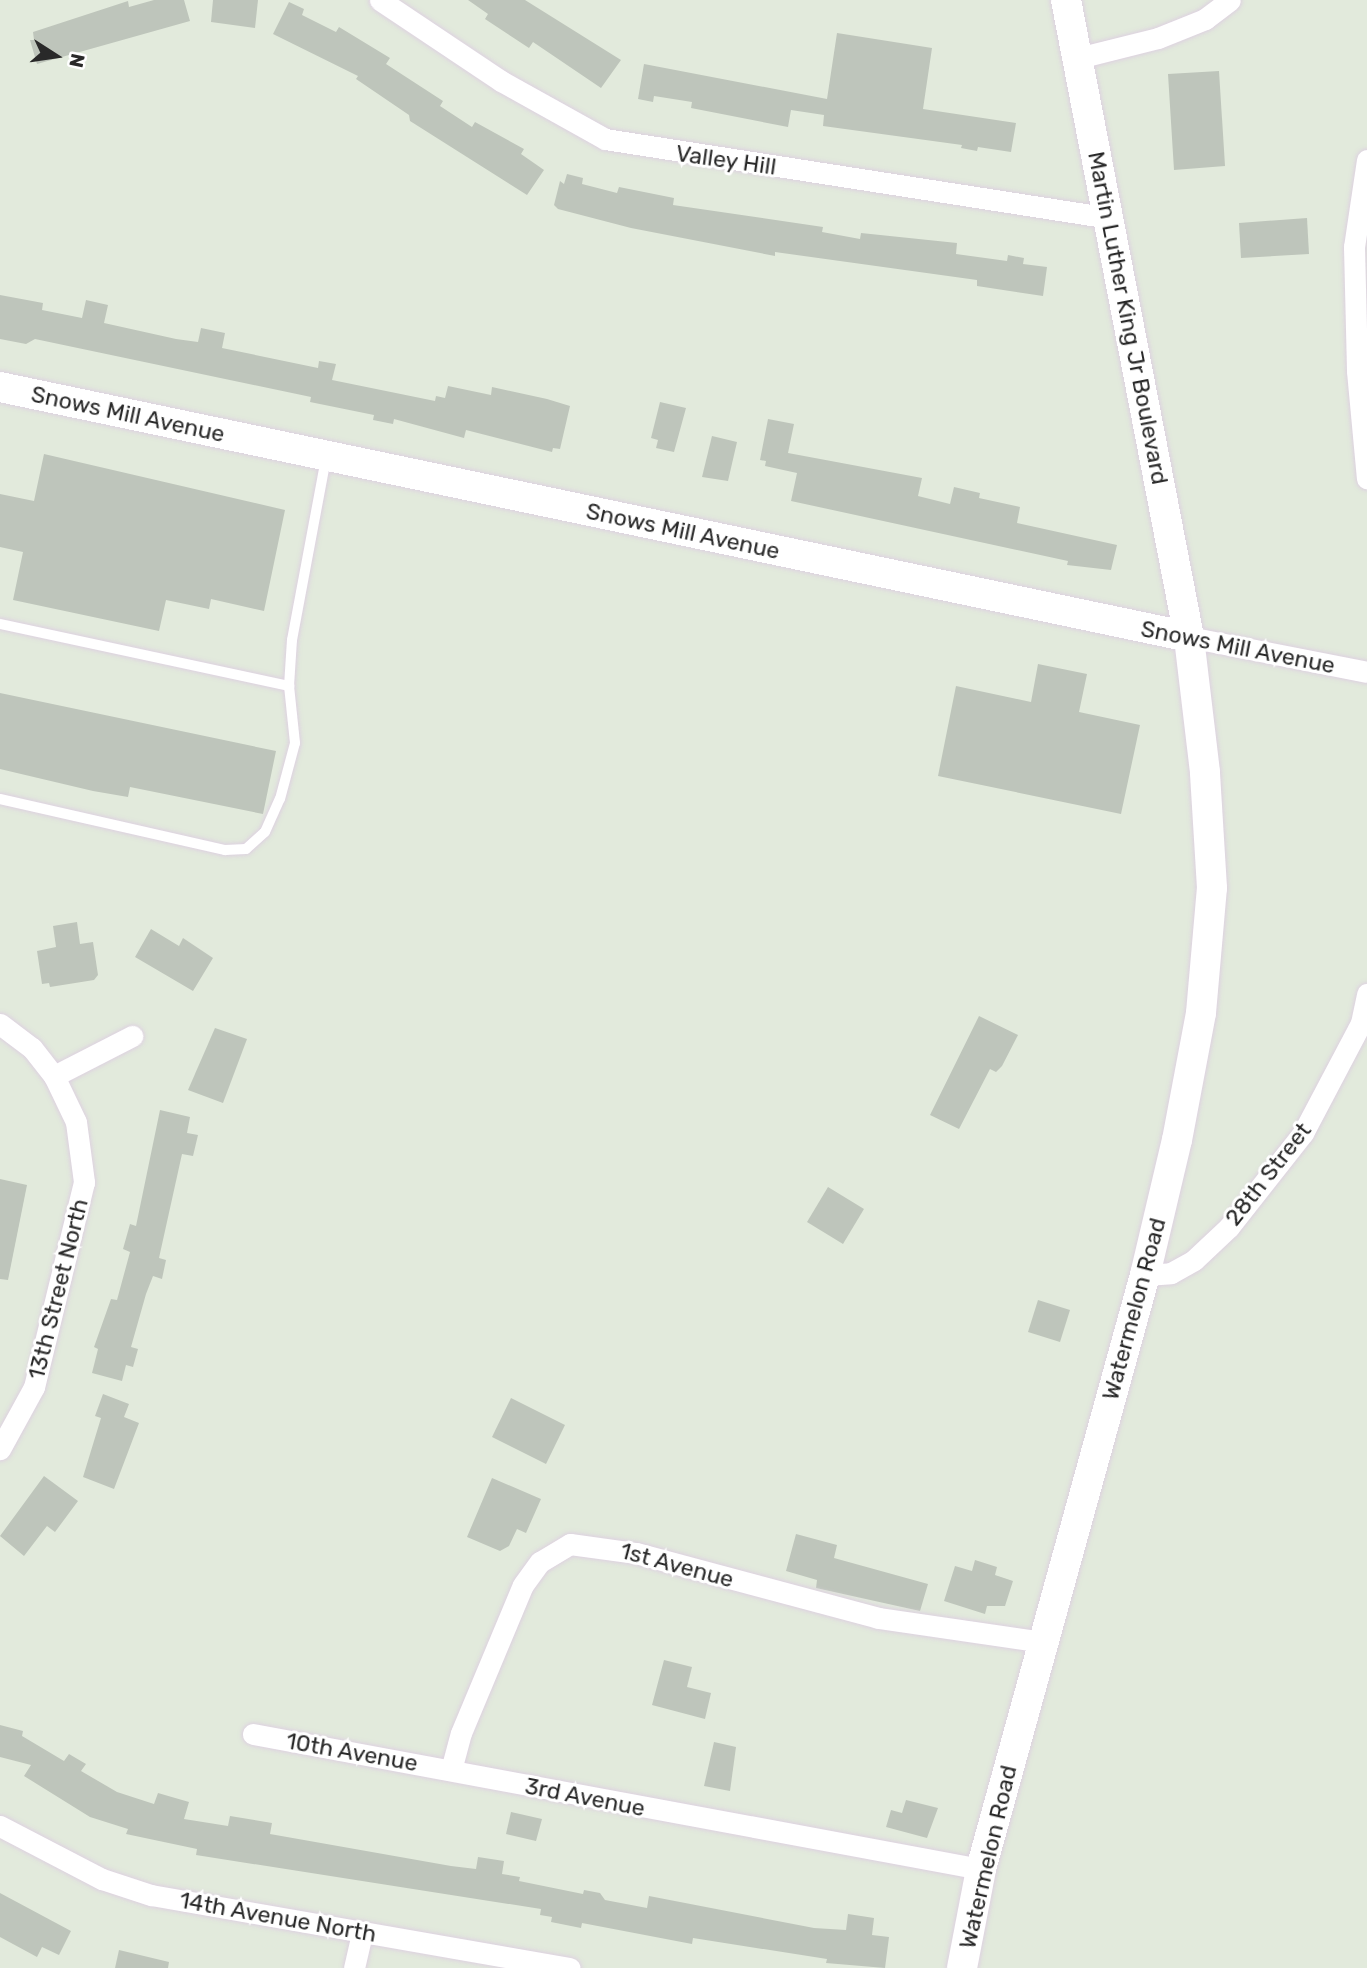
<!DOCTYPE html>
<style>
body{margin:0}
#map{position:relative;width:1367px;height:1968px;overflow:hidden;background:#e2eadc;font-family:Rubik,sans-serif}
div>[style]{position:absolute}
[style*='--x']{left:calc(var(--x)*1px);top:calc(var(--y)*1px);width:calc(var(--w)*1px);rotate:calc(var(--a)*1deg)}
.building>*{inset:0;background:#bec5bb}
.roads{filter:drop-shadow(0 0 2px #ddd1e0) drop-shadow(0 0 2px #ddd1e0)}
.lane>*{height:10px;margin:-5px;padding:0 5px;transform-origin:5px;border-radius:5px;background:#fff}
.street>*{height:21px;margin:-10.5px;padding:0 10.5px;transform-origin:10.5px;border-radius:10.5px;background:#fff}
.secondary>*{height:30px;margin:-15px;padding:0 15px;transform-origin:15px;border-radius:15px;background:#fff}
span{translate:-50% -50%;white-space:nowrap;text-align:center;line-height:1.15;-webkit-text-stroke:6px #fff;paint-order:stroke}
.street-label{font-size:23px;color:#292929}
.north{position:absolute;left:21px;top:21px;width:70px;height:70px;-webkit-text-stroke:5px #fff;paint-order:stroke;rotate:102deg;font-size:19px;font-weight:700;line-height:28px;text-align:center;color:#292929}
.north::after{content:'';display:block;margin:auto;width:24px;height:32px;background:#292929;clip-path:polygon(50% 0,100% 100%,50% 72%,0 100%)}
</style>
<div id="map">
<div class="building">
<i style="clip-path:polygon(154px 0,184px 0,190px 21px,37px 64px,30px 40px,34px 40px,33px 32px,128px 1px,129px 7px)"></i>
<i style="clip-path:polygon(213px 0,258px 0,255px 28px,211px 22px)"></i>
<i style="clip-path:polygon(468px 0,525px 0,621px 60px,601px 88px,533px 42px,529px 48px,485px 19px,488px 14px)"></i>
<i style="clip-path:polygon(289px 2px,304px 9px,302px 15px,336px 32px,339px 27px,390px 58px,386px 64px,443px 101px,440px 106px,472px 127px,475px 122px,524px 149px,521px 154px,544px 170px,527px 195px,410px 121px,409px 115px,356px 79px,358px 76px,273px 34px)"></i>
<i style="clip-path:polygon(837px 33px,932px 48px,923px 109px,1016px 123px,1011px 152px,978px 147px,977px 151px,961px 148px,962px 145px,823px 126px,824px 115px,791px 110px,788px 127px,691px 108px,692px 102px,654px 96px,653px 102px,638px 99px,644px 64px,827px 99px)"></i>
<i style="clip-path:polygon(1219px 71px,1225px 166px,1174px 170px,1168px 74px)"></i>
<i style="clip-path:polygon(567px 174px,583px 178px,582px 184px,617px 193px,619px 187px,674px 198px,673px 205px,823px 227px,822px 232px,860px 239px,861px 233px,957px 243px,956px 254px,1007px 261px,1008px 255px,1024px 258px,1023px 264px,1047px 267px,1043px 296px,977px 286px,977px 280px,775px 252px,775px 256px,631px 228px,558px 209px,554px 205px,560px 181px,564px 184px)"></i>
<i style="clip-path:polygon(1307px 218px,1309px 254px,1241px 258px,1239px 223px)"></i>
<i style="clip-path:polygon(0 295px,43px 303px,42px 310px,82px 318px,86px 300px,108px 305px,104px 323px,176px 339px,198px 342px,201px 328px,225px 333px,222px 348px,318px 368px,319px 361px,336px 364px,332px 380px,435px 401px,436px 396px,445px 398px,448px 386px,491px 395px,492px 387px,547px 399px,570px 406px,560px 449px,553px 448px,552px 452px,466px 430px,464px 438px,394px 419px,393px 424px,373px 420px,374px 415px,310px 402px,311px 397px,35px 339px,26px 344px,0 339px)"></i>
<i style="clip-path:polygon(660px 402px,686px 408px,674px 452px,656px 448px,658px 440px,651px 438px)"></i>
<i style="clip-path:polygon(768px 419px,794px 424px,788px 453px,922px 478px,918px 496px,950px 504px,954px 487px,980px 493px,979px 498px,1020px 507px,1017px 523px,1117px 545px,1111px 570px,1067px 565px,1068px 561px,791px 501px,797px 473px,765px 466px,766px 461px,760px 460px)"></i>
<i style="clip-path:polygon(712px 436px,737px 442px,728px 481px,702px 477px)"></i>
<i style="clip-path:polygon(44px 454px,285px 510px,264px 611px,211px 599px,209px 609px,166px 600px,159px 631px,13px 600px,23px 552px,0 547px,0 494px,34px 501px)"></i>
<i style="clip-path:polygon(1038px 664px,1087px 674px,1079px 712px,1140px 725px,1121px 814px,938px 776px,956px 686px,1031px 702px)"></i>
<i style="clip-path:polygon(0 693px,276px 751px,263px 814px,130px 787px,128px 797px,93px 791px,0 769px)"></i>
<i style="clip-path:polygon(77px 922px,80px 944px,93px 942px,98px 975px,94px 980px,50px 987px,49px 983px,42px 984px,37px 951px,56px 947px,53px 926px)"></i>
<i style="clip-path:polygon(151px 929px,179px 946px,183px 938px,213px 958px,193px 991px,135px 957px)"></i>
<i style="clip-path:polygon(979px 1016px,1018px 1035px,1002px 1066px,996px 1072px,990px 1069px,959px 1129px,930px 1115px)"></i>
<i style="clip-path:polygon(215px 1028px,247px 1039px,223px 1103px,188px 1090px)"></i>
<i style="clip-path:polygon(160px 1110px,190px 1117px,187px 1133px,198px 1135px,193px 1156px,182px 1154px,159px 1258px,166px 1260px,162px 1279px,153px 1276px,146px 1294px,131px 1347px,138px 1349px,133px 1367px,126px 1365px,122px 1381px,92px 1373px,98px 1349px,94px 1347px,111px 1299px,117px 1300px,130px 1252px,123px 1249px,130px 1224px,136px 1226px)"></i>
<i style="clip-path:polygon(0 1179px,27px 1185px,8px 1280px,0 1279px)"></i>
<i style="clip-path:polygon(828px 1187px,864px 1209px,843px 1244px,807px 1222px)"></i>
<i style="clip-path:polygon(1038px 1300px,1070px 1310px,1060px 1342px,1028px 1332px)"></i>
<i style="clip-path:polygon(103px 1394px,129px 1404px,124px 1417px,139px 1423px,114px 1489px,83px 1477px,101px 1418px,95px 1416px)"></i>
<i style="clip-path:polygon(511px 1398px,565px 1425px,546px 1464px,492px 1437px)"></i>
<i style="clip-path:polygon(44px 1476px,78px 1501px,55px 1532px,47px 1526px,24px 1556px,0 1536px)"></i>
<i style="clip-path:polygon(492px 1478px,541px 1499px,526px 1533px,517px 1529px,509px 1546px,500px 1551px,467px 1537px)"></i>
<i style="clip-path:polygon(796px 1534px,837px 1545px,834px 1558px,928px 1584px,920px 1611px,816px 1588px,817px 1580px,786px 1571px)"></i>
<i style="clip-path:polygon(975px 1560px,997px 1567px,995px 1575px,1013px 1581px,1005px 1606px,987px 1606px,985px 1614px,944px 1601px,955px 1566px,972px 1571px)"></i>
<i style="clip-path:polygon(664px 1660px,692px 1667px,687px 1687px,711px 1693px,705px 1719px,652px 1705px)"></i>
<i style="clip-path:polygon(0 1725px,23px 1731px,22px 1736px,64px 1761px,69px 1754px,86px 1764px,81px 1771px,117px 1792px,154px 1804px,158px 1793px,189px 1802px,184px 1819px,228px 1826px,230px 1816px,272px 1823px,270px 1834px,451px 1866px,476px 1869px,478px 1857px,504px 1861px,502px 1874px,520px 1877px,519px 1881px,583px 1894px,584px 1890px,600px 1893px,605px 1900px,647px 1908px,649px 1896px,814px 1928px,846px 1930px,848px 1914px,874px 1918px,872px 1935px,889px 1937px,885px 1968px,826px 1963px,827px 1959px,693px 1938px,692px 1944px,582px 1923px,581px 1928px,551px 1922px,552px 1917px,540px 1915px,541px 1909px,196px 1855px,197px 1849px,126px 1834px,128px 1829px,90px 1817px,24px 1776px,31px 1765px,0 1757px)"></i>
<i style="clip-path:polygon(714px 1742px,736px 1747px,730px 1791px,704px 1786px)"></i>
<i style="clip-path:polygon(906px 1800px,938px 1808px,927px 1838px,886px 1827px,891px 1810px,902px 1813px)"></i>
<i style="clip-path:polygon(511px 1812px,542px 1819px,536px 1841px,506px 1834px)"></i>
<i style="clip-path:polygon(0 1893px,71px 1931px,59px 1955px,42px 1947px,37px 1957px,0 1937px)"></i>
<i style="clip-path:polygon(119px 1950px,169px 1962px,168px 1968px,115px 1968px)"></i>
</div>
<div class="roads">
<div class="lane">
<i style="--x:0;--y:624;--w:296;--a:12.1"></i>
<i style="--x:0;--y:799;--w:231;--a:12.8"></i>
<i style="--x:225;--y:850;--w:21;--a:-3"></i>
<i style="--x:246;--y:849;--w:25;--a:-42"></i>
<i style="--x:265;--y:832;--w:36;--a:-66"></i>
<i style="--x:280;--y:799;--w:58;--a:-75"></i>
<i style="--x:295;--y:743;--w:57;--a:-96"></i>
<i style="--x:289;--y:686;--w:46;--a:-86.3"></i>
<i style="--x:292;--y:640;--w:184;--a:-79.4"></i>
</div>
<div class="street">
<i style="--x:380;--y:0;--w:146;--a:33.8"></i>
<i style="--x:501;--y:81;--w:119;--a:29.1"></i>
<i style="--x:605;--y:139;--w:511;--a:8.89"></i>
<i style="--x:1078;--y:58;--w:82;--a:-14"></i>
<i style="--x:1158;--y:38;--w:51;--a:-22"></i>
<i style="--x:1205;--y:19;--w:31;--a:-37"></i>
<i style="--x:1367;--y:160;--w:88;--a:98.5"></i>
<i style="--x:1354;--y:247;--w:124;--a:88.6"></i>
<i style="--x:1357;--y:371;--w:108;--a:84.7"></i>
<i style="--x:1189;--y:637;--w:181;--a:11.1"></i>
<i style="--x:0;--y:1024;--w:40;--a:37"></i>
<i style="--x:32;--y:1048;--w:36;--a:52"></i>
<i style="--x:54;--y:1076;--w:51;--a:64.4"></i>
<i style="--x:76;--y:1122;--w:61;--a:82.4"></i>
<i style="--x:84;--y:1182;--w:211;--a:103.7"></i>
<i style="--x:34;--y:1387;--w:71;--a:118.7"></i>
<i style="--x:54;--y:1076;--w:88;--a:-27.1"></i>
<i style="--x:1145;--y:1275;--w:26;--a:-4"></i>
<i style="--x:1171;--y:1273;--w:26;--a:-29"></i>
<i style="--x:1194;--y:1260;--w:48;--a:-43.3"></i>
<i style="--x:1229;--y:1227;--w:120;--a:-51.8"></i>
<i style="--x:1303;--y:1133;--w:124;--a:-62.2"></i>
<i style="--x:1361;--y:1023;--w:30;--a:-78"></i>
<i style="--x:253;--y:1734;--w:740;--a:10.51"></i>
<i style="--x:451;--y:1770;--w:38;--a:-75"></i>
<i style="--x:461;--y:1733;--w:160;--a:-67.3"></i>
<i style="--x:523;--y:1585;--w:29;--a:-54"></i>
<i style="--x:540;--y:1562;--w:35;--a:-31"></i>
<i style="--x:570;--y:1544;--w:67;--a:7.8"></i>
<i style="--x:636;--y:1553;--w:251;--a:15"></i>
<i style="--x:878;--y:1618;--w:166;--a:8.3"></i>
<i style="--x:0;--y:1826;--w:115;--a:27.5"></i>
<i style="--x:102;--y:1879;--w:52;--a:18.1"></i>
<i style="--x:151;--y:1895;--w:425;--a:9.9"></i>
<i style="--x:354;--y:1968;--w:37;--a:-77"></i>
</div>
<div class="secondary">
<i style="--x:0;--y:387;--w:1215;--a:11.87"></i>
<i style="--x:962;--y:1968;--w:101;--a:-79.1"></i>
<i style="--x:981;--y:1869;--w:616;--a:-74.57"></i>
<i style="--x:1145;--y:1275;--w:139;--a:-76.7"></i>
<i style="--x:1177;--y:1140;--w:129;--a:-79.3"></i>
<i style="--x:1201;--y:1013;--w:125;--a:-85"></i>
<i style="--x:1212;--y:888;--w:116;--a:-93.5"></i>
<i style="--x:1205;--y:772;--w:136;--a:-96.8"></i>
<i style="--x:1189;--y:637;--w:649;--a:-100.93"></i>
</div>
</div>
<div class="street-label">
<span style="left:726px;top:160px;rotate:8deg">Valley Hill</span>
<span style="left:1128px;top:318px;rotate:79deg">Martin Luther King Jr Boulevard</span>
<span style="left:128px;top:414px;rotate:12deg">Snows Mill Avenue</span>
<span style="left:683px;top:531px;rotate:12deg">Snows Mill Avenue</span>
<span style="left:1238px;top:647px;rotate:11deg">Snows Mill Avenue</span>
<span style="left:1268px;top:1174px;rotate:-52deg">28th Street</span>
<span style="left:58px;top:1289px;rotate:-76deg">13th Street North</span>
<span style="left:1134px;top:1309px;rotate:-75deg">Watermelon Road</span>
<span style="left:677px;top:1565px;rotate:15deg">1st Avenue</span>
<span style="left:352px;top:1752px;rotate:10deg">10th Avenue</span>
<span style="left:585px;top:1797px;rotate:11deg">3rd Avenue</span>
<span style="left:988px;top:1857px;rotate:-77deg">Watermelon Road</span>
<span style="left:278px;top:1917px;rotate:10deg">14th Avenue North</span>
</div>
<div class="north">N</div>
</div>
